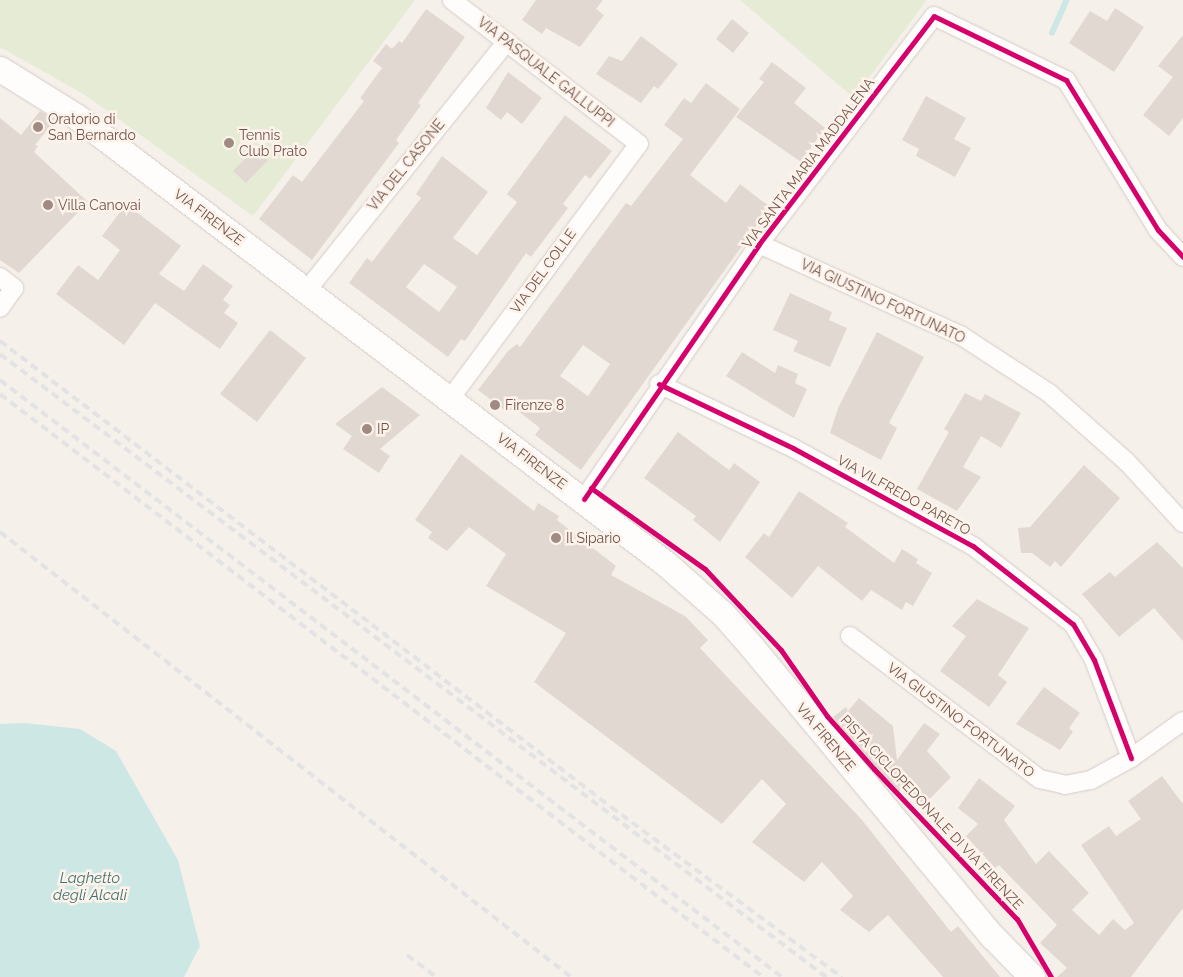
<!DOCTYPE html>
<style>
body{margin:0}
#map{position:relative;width:1183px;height:977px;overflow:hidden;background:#f6f0ea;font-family:Raleway,sans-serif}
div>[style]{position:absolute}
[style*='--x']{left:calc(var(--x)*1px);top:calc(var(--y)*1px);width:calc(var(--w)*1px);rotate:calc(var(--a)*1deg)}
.green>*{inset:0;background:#e5ebd5}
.water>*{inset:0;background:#cde7e5}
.stream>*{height:5.5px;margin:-2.75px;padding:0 2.75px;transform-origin:2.75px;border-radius:2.75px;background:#cde7e5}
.building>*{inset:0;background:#e2d8d2}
.roads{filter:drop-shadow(0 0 1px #d4cbc7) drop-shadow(0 0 1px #d4cbc7)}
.street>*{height:18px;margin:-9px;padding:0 9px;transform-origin:9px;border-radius:9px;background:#fefdfc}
.secondary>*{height:25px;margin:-12.5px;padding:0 12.5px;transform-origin:12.5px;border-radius:12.5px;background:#fefdfc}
.rail>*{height:4px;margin-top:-2px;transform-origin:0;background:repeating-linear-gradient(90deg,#e3e2e4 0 8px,transparent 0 13px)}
.cycleway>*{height:5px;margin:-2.5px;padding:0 2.5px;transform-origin:2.5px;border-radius:2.5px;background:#d6006c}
.dots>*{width:14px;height:14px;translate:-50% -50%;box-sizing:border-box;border:2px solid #fef3ea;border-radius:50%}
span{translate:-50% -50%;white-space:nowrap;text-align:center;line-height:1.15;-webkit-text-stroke:5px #fef3ea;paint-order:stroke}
.street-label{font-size:14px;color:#71544c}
.poi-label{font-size:14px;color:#71544c}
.left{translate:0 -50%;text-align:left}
.water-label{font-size:15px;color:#417576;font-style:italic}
</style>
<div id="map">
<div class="green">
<i style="clip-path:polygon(0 0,415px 0,253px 216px,85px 95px,0 47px)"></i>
<i style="clip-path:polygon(740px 0,925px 0,926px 1px,854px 98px)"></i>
</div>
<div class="water">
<i style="clip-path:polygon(24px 723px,80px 729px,116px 751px,178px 860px,200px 946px,184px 977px,0 977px,0 724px)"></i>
</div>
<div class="stream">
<i style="--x:1052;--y:33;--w:36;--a:-66"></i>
</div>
<div class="building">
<i style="clip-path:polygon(536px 0,603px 0,596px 9px,604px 15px,580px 47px,546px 28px,542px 34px,522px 20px)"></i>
<i style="clip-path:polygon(1115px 8px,1144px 27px,1114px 72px,1069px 43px,1090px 11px,1107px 21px)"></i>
<i style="clip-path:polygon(426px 9px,465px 37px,418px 103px,421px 105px,396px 140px,399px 143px,312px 260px,259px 219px,293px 175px,302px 182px,364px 101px,360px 98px,382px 68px,373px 61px,386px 44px,392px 49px,399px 41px,402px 43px)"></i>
<i style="clip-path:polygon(732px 19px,749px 33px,733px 53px,716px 39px)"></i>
<i style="clip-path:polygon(1183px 35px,1183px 118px,1169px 136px,1143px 115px,1173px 77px,1158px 66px)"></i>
<i style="clip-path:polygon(641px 36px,678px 64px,658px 89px,654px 86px,641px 103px,596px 74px,609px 56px,622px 61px)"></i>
<i style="clip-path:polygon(772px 62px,806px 88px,794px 103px,825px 128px,801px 162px,736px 117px,764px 82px,759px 79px)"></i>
<i style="clip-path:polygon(508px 72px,542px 98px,522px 124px,507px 112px,501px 120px,486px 108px)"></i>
<i style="clip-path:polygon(evenodd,706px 83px,740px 109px,690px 175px,726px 203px,740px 184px,770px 207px,581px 470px,535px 435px,540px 428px,513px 407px,508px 413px,478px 390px,508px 351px,517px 344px,520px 347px,626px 203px,631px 206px,683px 139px,664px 125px,684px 98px,691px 103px,706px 83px,583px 345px,610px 364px,588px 396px,560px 376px,583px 345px)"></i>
<i style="clip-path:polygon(926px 96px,966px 118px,954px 139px,971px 148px,955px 177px,916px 156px,919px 149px,902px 140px)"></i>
<i style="clip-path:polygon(40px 111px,55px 120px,35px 145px,38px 146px,34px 152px,88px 202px,19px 273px,0 260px,0 118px,21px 135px)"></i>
<i style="clip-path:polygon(evenodd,565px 115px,612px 151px,590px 179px,585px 175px,563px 204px,568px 208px,531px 257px,526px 253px,465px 341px,461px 339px,448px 357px,349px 283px,367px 258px,372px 262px,421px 198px,416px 194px,442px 156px,488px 192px,453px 238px,477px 255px,517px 202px,507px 194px,565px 115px,424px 264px,457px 287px,439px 312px,406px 287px,424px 264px)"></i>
<i style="clip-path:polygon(256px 148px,268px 160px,246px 183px,233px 171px)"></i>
<i style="clip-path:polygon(126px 204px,181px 246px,159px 274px,184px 291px,203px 264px,233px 286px,223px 300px,230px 305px,224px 313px,238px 323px,220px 349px,155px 303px,124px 345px,56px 294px,78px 265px,98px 280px,120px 250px,102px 236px)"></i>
<i style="clip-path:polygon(790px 293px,832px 312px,829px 320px,847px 328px,830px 367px,793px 351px,798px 341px,773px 330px)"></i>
<i style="clip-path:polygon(270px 330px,306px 358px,257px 422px,220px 394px)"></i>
<i style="clip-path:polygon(877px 332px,924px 357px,889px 423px,897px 428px,881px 460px,830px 433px,838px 408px)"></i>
<i style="clip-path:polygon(742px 352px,775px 373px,778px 365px,798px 374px,795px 383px,807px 389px,794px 418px,726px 376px)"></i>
<i style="clip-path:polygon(382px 387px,420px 415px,380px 449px,390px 456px,379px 473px,343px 449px,352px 436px,335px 424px)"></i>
<i style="clip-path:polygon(965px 393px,981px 401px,985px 394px,1021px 413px,1001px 448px,981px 436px,963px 467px,981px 477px,957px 511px,917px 489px,949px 432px,944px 429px)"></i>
<i style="clip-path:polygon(678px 432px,729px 470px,734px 463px,760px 482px,720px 542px,693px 520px,696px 516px,644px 478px)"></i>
<i style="clip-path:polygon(461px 454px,534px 511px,538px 503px,559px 516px,557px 520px,616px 566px,611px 575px,685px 616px,708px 640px,700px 648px,862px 820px,951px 932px,958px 926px,1000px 977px,943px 977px,888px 915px,869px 932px,840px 910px,853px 896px,822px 862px,804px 882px,752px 842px,786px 804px,762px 779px,722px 824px,534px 682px,566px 633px,486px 586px,506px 554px,469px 527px,447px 551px,428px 538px,432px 532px,415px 520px)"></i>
<i style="clip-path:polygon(1084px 465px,1120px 498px,1061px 567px,1055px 561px,1050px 567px,1032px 553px,1021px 553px,1018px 528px,1030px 527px)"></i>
<i style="clip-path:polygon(799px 491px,848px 523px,845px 527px,894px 563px,902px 549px,918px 559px,916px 563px,932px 573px,913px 606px,906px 602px,902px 610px,871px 590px,862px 601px,818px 566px,792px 598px,745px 557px,764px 533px,769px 537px)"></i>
<i style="clip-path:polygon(1157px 542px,1183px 568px,1183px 641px,1154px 608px,1119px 637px,1082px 594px,1110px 572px,1115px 577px)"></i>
<i style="clip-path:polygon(977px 599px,1029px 628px,998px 675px,1007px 682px,989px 707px,940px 671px,966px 636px,952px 626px)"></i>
<i style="clip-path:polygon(1044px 687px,1080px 713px,1069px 728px,1073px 732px,1060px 750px,1016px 724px)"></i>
<i style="clip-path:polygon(859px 698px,893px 726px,897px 760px,924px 723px,940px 734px,927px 751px,951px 777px,922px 807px,900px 784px,900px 794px,846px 736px,833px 717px,846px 707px,848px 711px)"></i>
<i style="clip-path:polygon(1162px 776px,1183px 804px,1183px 908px,1131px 977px,1057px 977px,1067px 968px,1040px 943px,1057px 925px,999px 865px,995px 868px,966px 836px,978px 824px,958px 808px,979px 778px,1015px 806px,1004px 820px,1036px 864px,1049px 851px,1089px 893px,1072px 910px,1099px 935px,1113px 919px,1125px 930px,1134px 923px,1081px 845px,1109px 826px,1116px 836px,1141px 819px,1128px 801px)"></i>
</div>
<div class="roads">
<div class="street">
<i style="--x:759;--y:244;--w:221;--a:24.4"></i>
<i style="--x:960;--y:335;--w:106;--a:33.1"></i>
<i style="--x:1049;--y:393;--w:104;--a:41.5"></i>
<i style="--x:1127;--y:462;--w:83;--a:47.4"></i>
<i style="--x:0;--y:277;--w:18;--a:38"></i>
<i style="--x:14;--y:288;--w:24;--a:125"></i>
<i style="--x:307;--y:290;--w:319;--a:-51.2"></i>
<i style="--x:659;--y:384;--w:148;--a:25.5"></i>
<i style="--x:793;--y:448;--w:205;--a:28.6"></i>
<i style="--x:973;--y:546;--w:127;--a:38"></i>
<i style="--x:1073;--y:624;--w:42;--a:59.7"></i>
<i style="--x:1094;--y:660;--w:105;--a:69.3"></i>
<i style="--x:450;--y:399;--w:317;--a:-53.5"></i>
<i style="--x:639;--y:144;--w:236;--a:-142.4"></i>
<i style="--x:584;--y:499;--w:309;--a:-55.5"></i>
<i style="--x:759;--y:244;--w:287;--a:-52.5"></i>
<i style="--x:934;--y:16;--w:147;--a:25.9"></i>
<i style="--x:1066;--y:80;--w:176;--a:58.5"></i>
<i style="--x:1158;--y:230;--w:37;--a:47"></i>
<i style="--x:850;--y:636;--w:238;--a:37"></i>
<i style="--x:1040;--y:779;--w:26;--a:13"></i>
<i style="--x:1065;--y:785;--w:26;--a:-11"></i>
<i style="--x:1091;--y:780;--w:46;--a:-28.8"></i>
<i style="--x:1131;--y:758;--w:64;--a:-35.4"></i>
</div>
<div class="secondary">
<i style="--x:0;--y:69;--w:91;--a:31.9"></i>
<i style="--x:77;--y:117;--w:738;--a:37.18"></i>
<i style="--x:665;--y:563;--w:77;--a:41.3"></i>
<i style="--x:723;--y:614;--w:43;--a:48.8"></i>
<i style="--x:751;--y:646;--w:378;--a:50.3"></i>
<i style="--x:993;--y:937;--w:56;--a:45.7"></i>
</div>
</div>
<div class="rail">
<i style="--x:0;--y:341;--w:768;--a:37.33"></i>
<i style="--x:611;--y:807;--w:287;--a:36.4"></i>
<i style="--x:0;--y:354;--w:1035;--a:37.02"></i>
<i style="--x:0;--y:380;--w:984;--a:37.36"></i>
<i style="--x:0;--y:394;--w:960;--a:37.38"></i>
<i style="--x:0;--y:532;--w:724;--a:37.93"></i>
<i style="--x:407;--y:955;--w:36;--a:37"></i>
</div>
<div class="cycleway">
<i style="--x:659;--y:384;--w:148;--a:25.5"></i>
<i style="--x:793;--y:448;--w:205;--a:28.6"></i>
<i style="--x:973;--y:546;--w:127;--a:38"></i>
<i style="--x:1073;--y:624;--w:42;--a:59.7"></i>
<i style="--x:1094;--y:660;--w:105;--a:69.3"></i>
<i style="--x:591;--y:488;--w:140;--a:35.4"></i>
<i style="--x:705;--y:569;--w:111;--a:46.8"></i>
<i style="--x:781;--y:650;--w:80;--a:55.1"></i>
<i style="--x:827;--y:716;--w:71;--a:48.4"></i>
<i style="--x:874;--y:769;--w:207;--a:46.4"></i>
<i style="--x:1017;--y:919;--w:67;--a:59.6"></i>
<i style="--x:584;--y:499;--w:309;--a:-55.5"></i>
<i style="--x:759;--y:244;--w:287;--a:-52.5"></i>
<i style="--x:934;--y:16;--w:147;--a:25.9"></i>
<i style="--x:1066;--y:80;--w:176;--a:58.5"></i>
<i style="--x:1158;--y:230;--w:37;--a:47"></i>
</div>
<div class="dots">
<i style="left:38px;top:127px;background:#a08b83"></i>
<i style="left:229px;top:143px;background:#a08b83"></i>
<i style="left:48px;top:205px;background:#a08b83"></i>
<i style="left:495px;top:405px;background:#a08b83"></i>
<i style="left:367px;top:429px;background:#a08b83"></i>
<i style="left:556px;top:538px;background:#a08b83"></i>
</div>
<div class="street-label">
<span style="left:546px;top:72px;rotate:38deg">VIA PASQUALE GALLUPPI</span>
<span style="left:808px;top:163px;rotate:-53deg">VIA SANTA MARIA MADDALENA</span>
<span style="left:406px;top:165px;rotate:-51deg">VIA DEL CASONE</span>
<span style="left:209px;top:217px;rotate:37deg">VIA FIRENZE</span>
<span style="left:543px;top:271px;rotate:-54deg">VIA DEL COLLE</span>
<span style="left:883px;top:301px;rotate:25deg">VIA GIUSTINO FORTUNATO</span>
<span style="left:532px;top:461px;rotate:37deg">VIA FIRENZE</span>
<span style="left:904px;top:495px;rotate:29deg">VIA VILFREDO PARETO</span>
<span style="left:961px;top:720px;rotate:37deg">VIA GIUSTINO FORTUNATO</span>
<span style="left:826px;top:737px;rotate:50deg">VIA FIRENZE</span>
<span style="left:932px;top:812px;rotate:47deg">PISTA CICLOPEDONALE DI VIA FIRENZE</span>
</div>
<div class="poi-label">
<span class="left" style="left:48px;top:127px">Oratorio di<br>San Bernardo</span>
<span class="left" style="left:239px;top:143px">Tennis<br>Club Prato</span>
<span class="left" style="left:58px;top:205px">Villa Canovai</span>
<span class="left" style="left:505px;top:405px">Firenze 8</span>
<span class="left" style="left:377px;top:429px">IP</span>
<span class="left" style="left:566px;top:538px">Il Sipario</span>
</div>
<div class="water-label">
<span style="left:90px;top:887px">Laghetto<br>degli Alcali</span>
</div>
</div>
